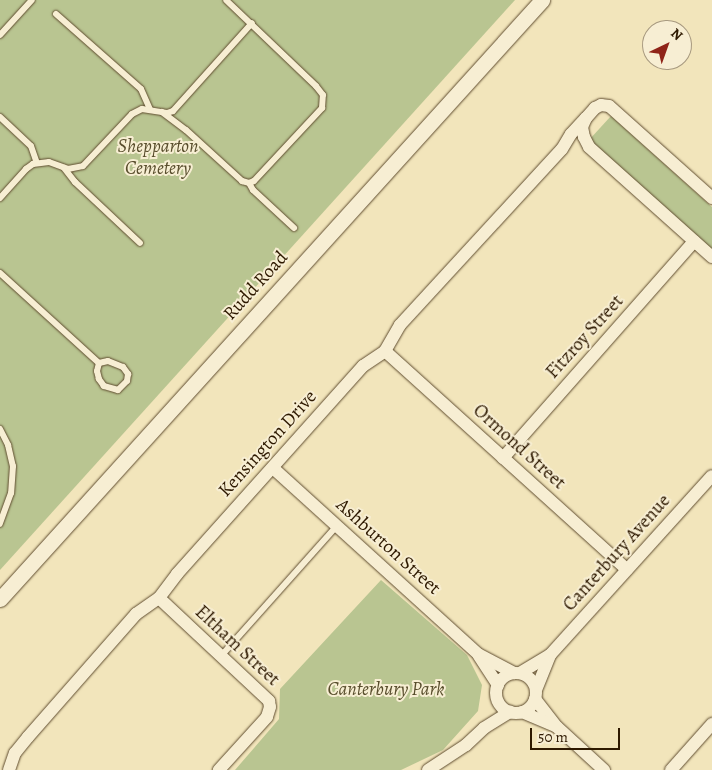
<!DOCTYPE html>
<style>
body{margin:0}
#map{position:relative;width:712px;height:770px;overflow:hidden;background:#f2e5bb;font-family:Alegreya,serif}
div>[style]{position:absolute}
[style*='--x']{left:calc(var(--x)*1px);top:calc(var(--y)*1px);width:calc(var(--w)*1px);rotate:calc(var(--a)*1deg)}
.green>*{inset:0;background:#b9c591}
.roads{filter:drop-shadow(0 0 1px #5f4c2f) drop-shadow(0 0 1px #5f4c2f)}
.service>*{height:6px;margin:-3px;padding:0 3px;transform-origin:3px;border-radius:3px;background:#f7eed3}
.minor>*{height:12px;margin:-6px;padding:0 6px;transform-origin:6px;border-radius:6px;background:#f7eed3}
.minor>.ring{margin:-6px;padding:0;box-sizing:content-box;background:none;border:12px solid #f7eed3;border-radius:50%}
.tertiary>*{height:15px;margin:-7.5px;padding:0 7.5px;transform-origin:7.5px;border-radius:7.5px;background:#f7eed3}
span{translate:-50% -50%;white-space:nowrap;text-align:center;line-height:1.15;-webkit-text-stroke:4px #f7eed3;paint-order:stroke}
.park-label{font-size:19px;color:#584d2c;font-style:italic}
.street-label{font-size:19px;color:#2e1900}
.north{position:absolute;left:642px;top:20px;width:50px;height:50px;box-sizing:border-box;background:#f7eed3;border:1px solid #a7997f;border-radius:50%;rotate:42deg;font-size:14px;font-weight:700;line-height:20px;text-align:center;color:#2e1900}
.north::after{content:'';display:block;margin:auto;width:18px;height:22px;background:#8f2418;clip-path:polygon(50% 0,100% 100%,50% 72%,0 100%)}
.scale{position:absolute;left:530px;top:728px;width:90px;height:22px;box-sizing:border-box;border:2px solid #2e1900;border-top:0;padding-left:6px;font-size:15px;line-height:18px;white-space:nowrap;color:#2e1900;-webkit-text-stroke:4px #f7eed3;paint-order:stroke}
</style>
<div id="map">
<div class="green">
<i style="clip-path:polygon(0 0,515px 0,0 570px)"></i>
<i style="clip-path:polygon(611px 116px,712px 207px,712px 250px,589px 140px)"></i>
<i style="clip-path:polygon(381px 580px,467px 655px,482px 685px,478px 711px,443px 750px,401px 770px,235px 770px,279px 719px,280px 689px)"></i>
</div>
<div class="roads">
<div class="service">
<i style="--x:56;--y:14;--w:113;--a:41.4"></i>
<i style="--x:141;--y:89;--w:22;--a:66"></i>
<i style="--x:0;--y:35;--w:47;--a:-47.6"></i>
<i style="--x:162;--y:112;--w:30;--a:37"></i>
<i style="--x:186;--y:130;--w:76;--a:42.3"></i>
<i style="--x:242;--y:181;--w:7;--a:16"></i>
<i style="--x:249;--y:183;--w:5;--a:-22"></i>
<i style="--x:254;--y:181;--w:100;--a:-47"></i>
<i style="--x:322;--y:108;--w:13;--a:-86"></i>
<i style="--x:323;--y:95;--w:11;--a:-128"></i>
<i style="--x:316;--y:86;--w:124;--a:-136.3"></i>
<i style="--x:0;--y:117;--w:42;--a:43.1"></i>
<i style="--x:31;--y:146;--w:18;--a:71"></i>
<i style="--x:64;--y:168;--w:18;--a:52"></i>
<i style="--x:75;--y:182;--w:89;--a:43.2"></i>
<i style="--x:249;--y:183;--w:8;--a:60"></i>
<i style="--x:253;--y:190;--w:56;--a:42.8"></i>
<i style="--x:0;--y:198;--w:39;--a:-48"></i>
<i style="--x:26;--y:169;--w:9;--a:-36"></i>
<i style="--x:33;--y:164;--w:16;--a:-7"></i>
<i style="--x:49;--y:162;--w:20;--a:20"></i>
<i style="--x:68;--y:169;--w:15;--a:-11"></i>
<i style="--x:83;--y:166;--w:71;--a:-46.7"></i>
<i style="--x:132;--y:114;--w:11;--a:-27"></i>
<i style="--x:142;--y:109;--w:25;--a:9"></i>
<i style="--x:167;--y:113;--w:6;--a:-18"></i>
<i style="--x:173;--y:111;--w:118;--a:-48.1"></i>
<i style="--x:0;--y:273;--w:134;--a:42.3"></i>
<i style="--x:108;--y:361;--w:16;--a:22"></i>
<i style="--x:123;--y:367;--w:9;--a:54"></i>
<i style="--x:128;--y:374;--w:7;--a:98"></i>
<i style="--x:127;--y:381;--w:13;--a:135"></i>
<i style="--x:118;--y:390;--w:15;--a:-164"></i>
<i style="--x:104;--y:386;--w:9;--a:-126"></i>
<i style="--x:99;--y:379;--w:8;--a:-104"></i>
<i style="--x:97;--y:371;--w:8;--a:-76"></i>
<i style="--x:99;--y:363;--w:9;--a:-13"></i>
<i style="--x:0;--y:429;--w:18;--a:63"></i>
<i style="--x:8;--y:445;--w:22;--a:77"></i>
<i style="--x:13;--y:466;--w:27;--a:94"></i>
<i style="--x:11;--y:493;--w:33;--a:110"></i>
<i style="--x:221;--y:656;--w:174;--a:-48.3"></i>
</div>
<div class="minor">
<i style="--x:712;--y:198;--w:138;--a:-138.2"></i>
<i style="--x:609;--y:106;--w:8;--a:-173"></i>
<i style="--x:601;--y:105;--w:7;--a:153"></i>
<i style="--x:595;--y:108;--w:13;--a:132"></i>
<i style="--x:586;--y:118;--w:10;--a:114"></i>
<i style="--x:582;--y:127;--w:10;--a:79"></i>
<i style="--x:584;--y:137;--w:11;--a:63"></i>
<i style="--x:589;--y:147;--w:165;--a:41.8"></i>
<i style="--x:385;--y:351;--w:326;--a:42.1"></i>
<i style="--x:503;--y:458;--w:289;--a:-48.6"></i>
<i style="--x:273;--y:468;--w:277;--a:42.2"></i>
<i style="--x:478;--y:654;--w:41;--a:27.8"></i>
<i style="--x:159;--y:598;--w:151;--a:43.1"></i>
<i style="--x:269;--y:701;--w:6;--a:81"></i>
<i style="--x:270;--y:707;--w:10;--a:107"></i>
<i style="--x:267;--y:717;--w:72;--a:132.2"></i>
<i style="--x:479;--y:656;--w:35;--a:57"></i>
<i style="--x:520;--y:673;--w:35;--a:-31"></i>
<i class="ring" style="left:496px;top:673px;width:28px;height:28px"></i>
<i style="--x:536;--y:690;--w:38;--a:-68"></i>
<i style="--x:550;--y:655;--w:241;--a:-47.9"></i>
<i style="--x:535;--y:699;--w:36;--a:52"></i>
<i style="--x:557;--y:727;--w:64;--a:42.5"></i>
<i style="--x:522;--y:712;--w:36;--a:23"></i>
<i style="--x:9;--y:770;--w:18;--a:-71"></i>
<i style="--x:15;--y:753;--w:21;--a:-51"></i>
<i style="--x:28;--y:737;--w:164;--a:-48.7"></i>
<i style="--x:136;--y:614;--w:28;--a:-35"></i>
<i style="--x:159;--y:598;--w:30;--a:-53"></i>
<i style="--x:177;--y:574;--w:279;--a:-48.2"></i>
<i style="--x:363;--y:366;--w:27;--a:-34"></i>
<i style="--x:385;--y:351;--w:30;--a:-60"></i>
<i style="--x:400;--y:325;--w:239;--a:-47.4"></i>
<i style="--x:562;--y:149;--w:17;--a:-59"></i>
<i style="--x:571;--y:134;--w:22;--a:-47"></i>
<i style="--x:428;--y:770;--w:45;--a:-33.3"></i>
<i style="--x:466;--y:745;--w:25;--a:-43"></i>
<i style="--x:484;--y:728;--w:31;--a:-32"></i>
<i style="--x:671;--y:770;--w:62;--a:-48.3"></i>
</div>
<div class="tertiary">
<i style="--x:0;--y:599;--w:808;--a:-47.86"></i>
</div>
</div>
<div class="park-label">
<span style="left:158px;top:158px">Shepparton<br>Cemetery</span>
<span style="left:386px;top:690px">Canterbury Park</span>
</div>
<div class="street-label">
<span style="left:256px;top:286px;rotate:-48deg">Rudd Road</span>
<span style="left:585px;top:337px;rotate:-48deg">Fitzroy Street</span>
<span style="left:268px;top:444px;rotate:-48deg">Kensington Drive</span>
<span style="left:519px;top:447px;rotate:42deg">Ormond Street</span>
<span style="left:388px;top:547px;rotate:42deg">Ashburton Street</span>
<span style="left:617px;top:553px;rotate:-48deg">Canterbury Avenue</span>
<span style="left:237px;top:646px;rotate:43deg">Eltham Street</span>
</div>
<div class="north">N</div>
<div class="scale">50 m</div>
</div>
